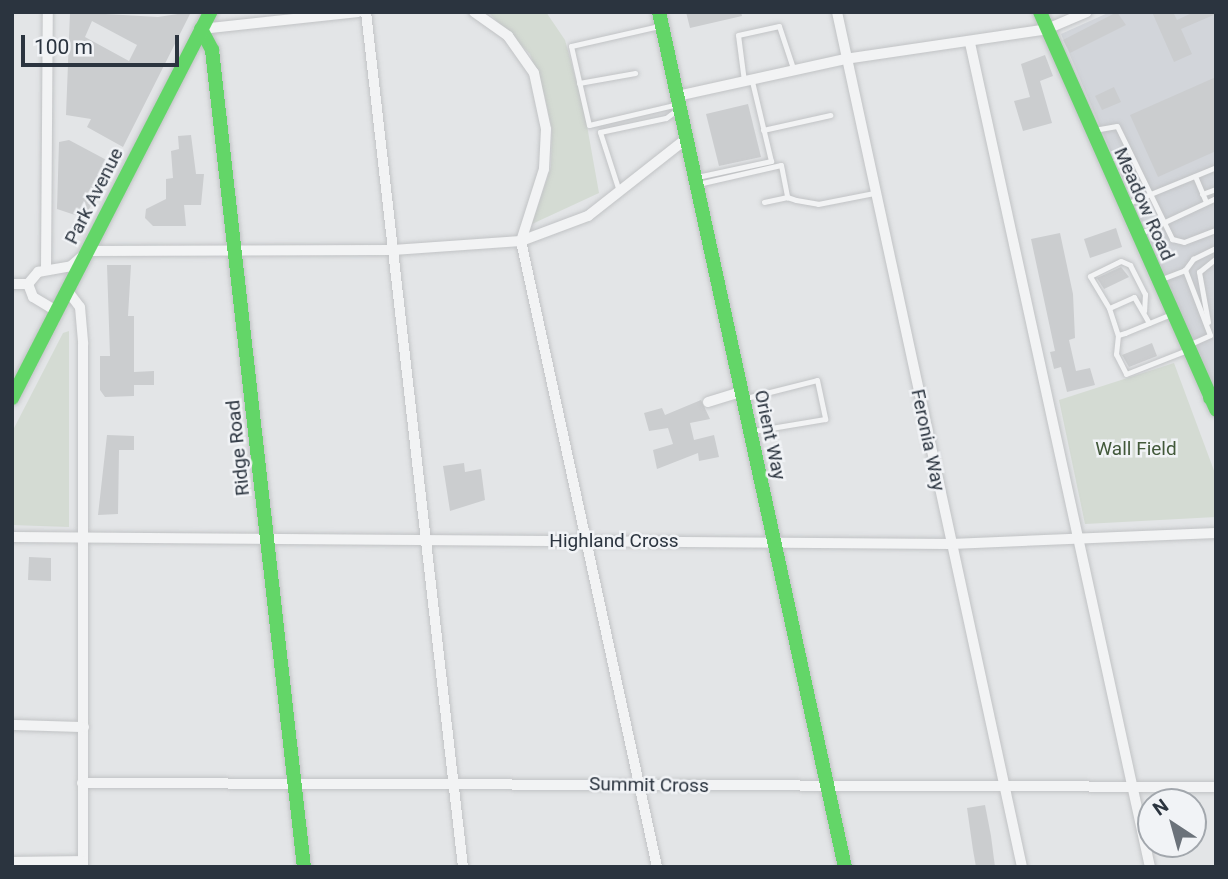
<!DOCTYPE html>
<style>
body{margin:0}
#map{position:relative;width:1228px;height:879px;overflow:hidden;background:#e3e5e7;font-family:Roboto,sans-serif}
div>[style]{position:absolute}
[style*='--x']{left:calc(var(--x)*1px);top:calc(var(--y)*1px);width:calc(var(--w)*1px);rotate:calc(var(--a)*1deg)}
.built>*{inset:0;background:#d2d5da}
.green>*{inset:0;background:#d4dbd3}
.building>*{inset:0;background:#cbcdcf}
.roads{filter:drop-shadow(0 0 2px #c1c3c5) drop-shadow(0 0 2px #c1c3c5)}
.lane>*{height:5px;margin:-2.5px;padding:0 2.5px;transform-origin:2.5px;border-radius:2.5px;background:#f2f3f4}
.street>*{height:10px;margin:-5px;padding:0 5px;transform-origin:5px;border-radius:5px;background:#f2f3f4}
.fast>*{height:14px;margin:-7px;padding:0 7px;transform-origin:7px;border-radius:7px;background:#63d668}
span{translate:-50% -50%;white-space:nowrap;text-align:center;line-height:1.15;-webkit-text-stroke:5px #f1f3f6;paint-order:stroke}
.street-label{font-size:19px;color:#2b343f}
.park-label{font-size:19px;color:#42593a}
.frame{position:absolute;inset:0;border:14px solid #2b343f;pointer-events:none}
.north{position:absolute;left:1137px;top:788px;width:70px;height:70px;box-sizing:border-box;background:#f1f3f6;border:2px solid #a2a7ad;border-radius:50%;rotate:324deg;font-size:19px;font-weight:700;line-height:28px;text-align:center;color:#2b343f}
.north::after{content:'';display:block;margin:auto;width:24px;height:32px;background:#6b727a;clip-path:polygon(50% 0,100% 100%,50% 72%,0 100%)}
.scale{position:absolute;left:21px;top:35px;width:158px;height:32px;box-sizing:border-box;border:4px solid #2b343f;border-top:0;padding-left:9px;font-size:21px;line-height:24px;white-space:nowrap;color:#2b343f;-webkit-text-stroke:5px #f1f3f6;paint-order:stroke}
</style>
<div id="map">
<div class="built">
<i style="clip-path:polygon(1110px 12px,1216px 12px,1216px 400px,1061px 34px)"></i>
</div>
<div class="green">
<i style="clip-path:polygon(488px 12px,546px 12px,565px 40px,584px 109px,599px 193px,532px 224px,551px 167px,552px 130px,545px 97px,530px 54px)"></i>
<i style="clip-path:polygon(69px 331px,69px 527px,12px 525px,12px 432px,63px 333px)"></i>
<i style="clip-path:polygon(1174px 363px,1216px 476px,1216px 517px,1085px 524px,1059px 400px)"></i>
</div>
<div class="building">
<i style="clip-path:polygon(evenodd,70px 12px,158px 17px,191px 12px,123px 147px,87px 127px,91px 119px,66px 115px,70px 12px,92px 21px,137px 45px,129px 61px,85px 37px,92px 21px)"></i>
<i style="clip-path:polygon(686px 12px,741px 12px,742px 16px,690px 28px)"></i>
<i style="clip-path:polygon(1117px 12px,1126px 25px,1070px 53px,1063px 40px)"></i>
<i style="clip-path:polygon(1152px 12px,1173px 12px,1177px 20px,1194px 12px,1216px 14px,1181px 29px,1192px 54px,1174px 62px)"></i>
<i style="clip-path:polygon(1045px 55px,1053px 76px,1040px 81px,1052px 123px,1023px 131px,1014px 101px,1030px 97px,1021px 64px)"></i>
<i style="clip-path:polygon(1216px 77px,1216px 151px,1158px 177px,1130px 115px)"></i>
<i style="clip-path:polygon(1114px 87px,1121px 102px,1102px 110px,1095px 96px)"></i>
<i style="clip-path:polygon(748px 104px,761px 157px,719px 166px,706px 114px)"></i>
<i style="clip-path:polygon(191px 135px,196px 174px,204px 174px,201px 205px,184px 205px,186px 226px,153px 226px,145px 218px,146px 209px,166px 199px,166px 179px,173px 178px,171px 151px,179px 149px,178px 136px)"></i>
<i style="clip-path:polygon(69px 140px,114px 164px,84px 218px,57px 209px,59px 142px)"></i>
<i style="clip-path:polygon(1116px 228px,1122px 247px,1090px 258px,1084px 239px)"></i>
<i style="clip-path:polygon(1060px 233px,1073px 294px,1075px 338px,1069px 340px,1076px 371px,1090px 368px,1095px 385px,1067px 392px,1061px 367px,1054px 369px,1050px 352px,1055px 351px,1031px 239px)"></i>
<i style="clip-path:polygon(107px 265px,131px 265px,128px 316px,134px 316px,134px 372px,154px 371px,154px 385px,134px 385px,134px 396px,105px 397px,100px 390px,100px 356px,110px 356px)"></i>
<i style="clip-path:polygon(1121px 267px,1129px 277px,1104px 289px,1097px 278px)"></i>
<i style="clip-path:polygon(1152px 343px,1157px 356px,1129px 367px,1122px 355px)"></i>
<i style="clip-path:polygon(701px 400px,710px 419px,690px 423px,694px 440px,714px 435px,719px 457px,699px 461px,698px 453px,657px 469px,653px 450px,673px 444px,668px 428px,649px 431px,644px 413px,662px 408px,665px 415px)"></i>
<i style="clip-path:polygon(107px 435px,134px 436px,134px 450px,119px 450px,118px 514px,98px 515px)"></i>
<i style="clip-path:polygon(464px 463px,465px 472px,481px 469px,485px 500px,450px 511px,443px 466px)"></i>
<i style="clip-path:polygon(29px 557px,51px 558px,51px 581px,28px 580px)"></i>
<i style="clip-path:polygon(985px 805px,991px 836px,995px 867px,976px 867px,973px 850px,967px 808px)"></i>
</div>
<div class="roads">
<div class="lane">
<i style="--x:659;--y:26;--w:90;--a:167.2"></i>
<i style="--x:571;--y:46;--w:81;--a:77.2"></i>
<i style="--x:589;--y:125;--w:91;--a:-13.3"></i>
<i style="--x:744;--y:81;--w:46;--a:-97.4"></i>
<i style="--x:738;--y:35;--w:42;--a:-12.4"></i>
<i style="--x:779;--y:26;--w:47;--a:71.6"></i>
<i style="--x:579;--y:83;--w:57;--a:-10.1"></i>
<i style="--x:763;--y:130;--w:69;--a:-12.6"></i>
<i style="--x:1094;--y:130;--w:23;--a:-10"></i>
<i style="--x:1117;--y:126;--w:126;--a:64"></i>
<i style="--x:1172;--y:239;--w:12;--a:14"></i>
<i style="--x:1184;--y:242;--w:34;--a:-21"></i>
<i style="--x:1195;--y:176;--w:28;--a:67"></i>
<i style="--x:697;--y:177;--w:76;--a:-12.2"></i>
<i style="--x:771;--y:161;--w:82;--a:-103.4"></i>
<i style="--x:698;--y:184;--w:85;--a:-12.9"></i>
<i style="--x:781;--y:165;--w:33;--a:79"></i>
<i style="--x:787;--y:197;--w:9;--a:18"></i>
<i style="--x:796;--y:200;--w:22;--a:10"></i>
<i style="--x:818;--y:204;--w:57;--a:-11.1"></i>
<i style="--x:619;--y:191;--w:62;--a:-107.9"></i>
<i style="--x:600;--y:132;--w:67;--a:-12"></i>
<i style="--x:666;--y:118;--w:15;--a:-37"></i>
<i style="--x:1202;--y:194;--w:15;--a:-20"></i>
<i style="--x:764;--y:202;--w:24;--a:-12"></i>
<i style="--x:1126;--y:204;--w:97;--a:-22.3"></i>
<i style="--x:1139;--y:234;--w:85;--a:-25.1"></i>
<i style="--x:1159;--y:280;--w:28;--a:-21"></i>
<i style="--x:1109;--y:308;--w:37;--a:-121"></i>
<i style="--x:1090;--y:276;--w:34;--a:-26"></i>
<i style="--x:1121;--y:261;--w:10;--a:24"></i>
<i style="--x:1130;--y:265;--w:33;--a:63"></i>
<i style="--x:1145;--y:294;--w:17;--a:93"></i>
<i style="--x:1208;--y:322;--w:51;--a:-100.2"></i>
<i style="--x:1199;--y:272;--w:22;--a:-39"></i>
<i style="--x:1149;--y:323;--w:30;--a:-120"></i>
<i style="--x:1134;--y:297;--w:27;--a:156"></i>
<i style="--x:1109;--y:308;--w:28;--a:72"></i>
<i style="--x:1118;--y:335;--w:7;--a:-16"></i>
<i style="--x:1125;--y:333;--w:50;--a:-22.4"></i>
<i style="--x:1118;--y:335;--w:19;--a:96"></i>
<i style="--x:1116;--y:354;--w:22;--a:63"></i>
<i style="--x:1126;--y:374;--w:66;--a:-21.5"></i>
<i style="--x:1188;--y:345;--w:24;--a:-24"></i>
<i style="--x:1210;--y:335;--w:70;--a:-111"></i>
<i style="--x:1185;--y:270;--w:14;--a:-54"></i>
<i style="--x:1193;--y:259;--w:25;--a:-26"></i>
<i style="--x:746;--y:398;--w:73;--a:-14.2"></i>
<i style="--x:817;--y:380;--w:40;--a:78"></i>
<i style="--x:825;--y:419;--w:73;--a:170.5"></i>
</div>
<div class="street">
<i style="--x:366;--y:12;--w:860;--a:83.53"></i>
<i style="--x:474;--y:12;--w:42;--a:35.2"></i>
<i style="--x:508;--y:36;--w:45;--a:54.9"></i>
<i style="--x:534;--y:73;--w:57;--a:77.9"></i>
<i style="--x:546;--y:129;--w:40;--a:92.9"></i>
<i style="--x:544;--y:169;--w:76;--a:107.7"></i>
<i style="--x:521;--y:241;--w:641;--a:77.74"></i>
<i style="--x:837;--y:12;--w:875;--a:77.79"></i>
<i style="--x:201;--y:29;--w:158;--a:-6.2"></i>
<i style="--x:970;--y:43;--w:843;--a:77.68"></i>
<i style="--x:677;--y:96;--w:172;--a:-12.4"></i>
<i style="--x:845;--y:59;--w:204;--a:-8.4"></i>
<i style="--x:1047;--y:29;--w:43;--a:-23"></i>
<i style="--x:46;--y:269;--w:257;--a:-89.6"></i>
<i style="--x:12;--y:284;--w:16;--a:0"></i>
<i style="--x:28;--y:284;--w:16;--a:-50"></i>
<i style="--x:38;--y:272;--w:34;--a:-10"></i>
<i style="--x:71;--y:266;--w:23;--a:-41"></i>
<i style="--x:88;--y:251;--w:305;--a:-0.2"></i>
<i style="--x:393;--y:250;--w:128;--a:-4"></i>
<i style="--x:521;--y:241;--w:72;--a:-20.5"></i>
<i style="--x:588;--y:216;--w:125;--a:-38.2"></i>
<i style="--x:28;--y:284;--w:14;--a:69"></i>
<i style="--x:33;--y:297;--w:27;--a:31"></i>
<i style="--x:67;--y:290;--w:21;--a:53"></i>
<i style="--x:80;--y:307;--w:37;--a:85"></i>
<i style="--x:83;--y:344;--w:523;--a:90"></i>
<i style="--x:708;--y:402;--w:34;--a:-17"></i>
<i style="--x:12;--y:537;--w:939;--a:0.43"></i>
<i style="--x:951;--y:544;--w:265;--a:-2.4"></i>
<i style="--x:12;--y:725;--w:72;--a:1.6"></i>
<i style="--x:82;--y:783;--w:1134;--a:0.2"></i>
<i style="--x:12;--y:862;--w:71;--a:-0.8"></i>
</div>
<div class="fast">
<i style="--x:659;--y:12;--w:875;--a:77.73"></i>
<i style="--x:1040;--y:12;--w:435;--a:66.1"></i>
<i style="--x:201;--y:29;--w:24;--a:62"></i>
<i style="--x:212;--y:50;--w:822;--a:83.58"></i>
<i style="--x:12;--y:398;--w:434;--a:-62.8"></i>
<i style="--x:1210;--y:398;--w:7;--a:-27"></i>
</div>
</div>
<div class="street-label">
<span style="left:94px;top:196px;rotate:-63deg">Park Avenue</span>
<span style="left:1144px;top:204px;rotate:66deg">Meadow Road</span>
<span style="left:770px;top:435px;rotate:78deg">Orient Way</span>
<span style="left:928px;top:440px;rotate:78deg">Feronia Way</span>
<span style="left:238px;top:448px;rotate:-96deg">Ridge Road</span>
<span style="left:614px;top:541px">Highland Cross</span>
<span style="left:649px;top:785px;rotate:1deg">Summit Cross</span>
</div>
<div class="park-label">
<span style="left:1136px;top:449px">Wall Field</span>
</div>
<div class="frame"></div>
<div class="north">N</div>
<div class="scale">100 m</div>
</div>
